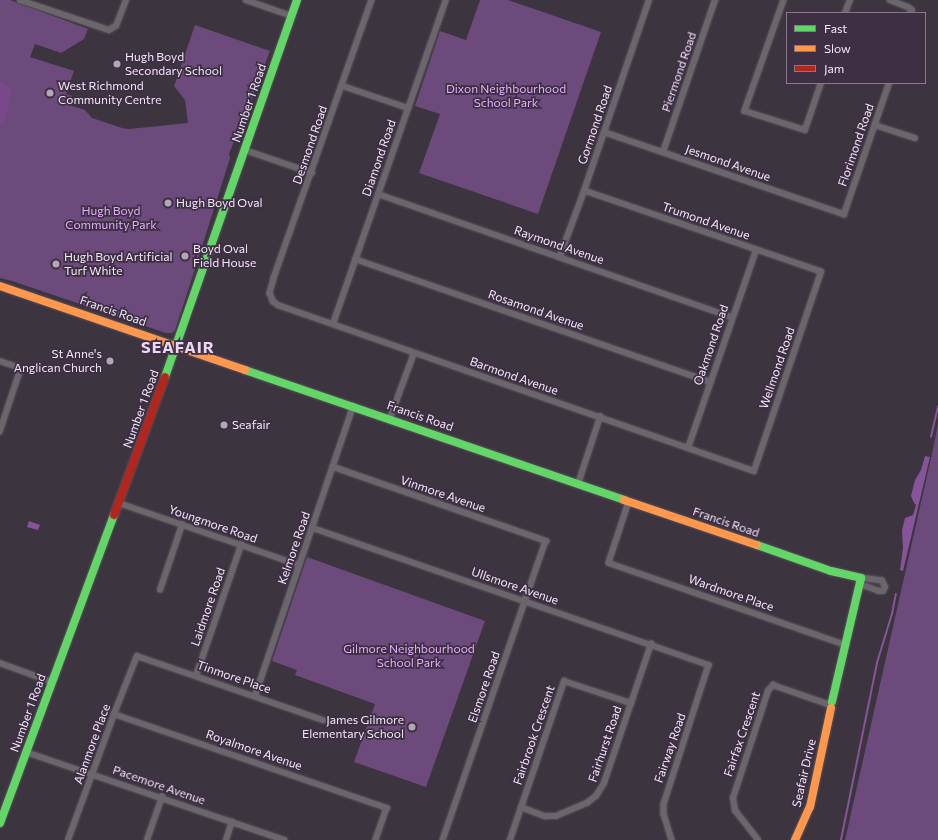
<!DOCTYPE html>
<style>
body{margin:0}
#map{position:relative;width:938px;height:840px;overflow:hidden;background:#3c343f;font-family:Commissioner,sans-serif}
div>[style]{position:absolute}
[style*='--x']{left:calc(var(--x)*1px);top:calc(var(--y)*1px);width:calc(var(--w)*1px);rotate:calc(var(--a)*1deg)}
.green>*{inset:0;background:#6d4a7c}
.forest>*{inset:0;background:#78488a}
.water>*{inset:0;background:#865499}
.stream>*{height:1.5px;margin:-0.75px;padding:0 0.75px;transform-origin:0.75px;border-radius:0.75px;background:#865499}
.roads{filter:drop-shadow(0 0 1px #58515b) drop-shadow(0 0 1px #58515b)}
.street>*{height:5.5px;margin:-2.75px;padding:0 2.75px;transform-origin:2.75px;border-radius:2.75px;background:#6a666b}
.fast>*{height:8px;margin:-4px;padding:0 4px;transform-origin:4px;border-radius:4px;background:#63d668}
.slow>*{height:8px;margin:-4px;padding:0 4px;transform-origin:4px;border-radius:4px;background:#ff974d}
.jam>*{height:8px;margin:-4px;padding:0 4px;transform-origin:4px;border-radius:4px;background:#b3261e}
.dots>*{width:11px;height:11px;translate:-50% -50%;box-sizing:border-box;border:2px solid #3e2f44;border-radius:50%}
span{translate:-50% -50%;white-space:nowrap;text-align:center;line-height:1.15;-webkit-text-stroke:3.5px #3e2f44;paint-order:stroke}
.poi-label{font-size:12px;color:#f1e7f5}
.left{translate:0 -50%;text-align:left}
.right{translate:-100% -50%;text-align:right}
.street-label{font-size:12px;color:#f1e7f5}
.park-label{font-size:12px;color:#e6acfd}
.district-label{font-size:16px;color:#ead7f2;font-weight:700;letter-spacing:1px}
.legend{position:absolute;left:786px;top:12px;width:140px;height:72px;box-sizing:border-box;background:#3e2f44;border:1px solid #86798b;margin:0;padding:5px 7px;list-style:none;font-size:12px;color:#f1e7f5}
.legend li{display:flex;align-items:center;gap:8px;height:20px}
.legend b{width:20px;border:1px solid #86798b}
</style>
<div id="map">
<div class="green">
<i style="clip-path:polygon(0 0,10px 0,88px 29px,84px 39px,61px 53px,35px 44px,30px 57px,74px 71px,66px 94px,72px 96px,69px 105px,85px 110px,92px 118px,122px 128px,129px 129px,188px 123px,185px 100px,174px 86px,195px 25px,270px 51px,238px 136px,235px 139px,229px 154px,230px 158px,194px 272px,175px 330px,172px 333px,166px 333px,12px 281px,0 278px)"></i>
<i style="clip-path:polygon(480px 0,508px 0,601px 32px,538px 214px,419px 173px,440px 114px,415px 106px,440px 31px,466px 40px)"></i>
<i style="clip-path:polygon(938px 424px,938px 840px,845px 840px,933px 449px)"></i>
<i style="clip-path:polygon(307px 557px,485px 621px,426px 787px,354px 762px,375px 704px,295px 675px,297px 670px,272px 661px)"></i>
</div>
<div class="forest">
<i style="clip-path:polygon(0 82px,9px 87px,12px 93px,4px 122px,0 127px)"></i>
</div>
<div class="water">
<i style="clip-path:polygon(925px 456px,930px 457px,903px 571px,900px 570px,903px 548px,902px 530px,905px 518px,913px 515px,916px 505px,914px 503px,911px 496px,915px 480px,921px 470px)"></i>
<i style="clip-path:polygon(29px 521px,40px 525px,38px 530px,27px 527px)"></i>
</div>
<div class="stream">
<i style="--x:931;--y:437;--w:31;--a:-77"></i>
<i style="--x:841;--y:840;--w:181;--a:-78.5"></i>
<i style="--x:877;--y:663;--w:51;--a:-73"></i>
<i style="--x:892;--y:614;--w:20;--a:-79"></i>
</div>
<div class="roads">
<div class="street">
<i style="--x:20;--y:0;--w:94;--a:18.6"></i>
<i style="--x:109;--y:30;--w:8;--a:-30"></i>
<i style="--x:116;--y:26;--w:28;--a:-69"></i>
<i style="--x:246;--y:0;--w:49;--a:19.2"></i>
<i style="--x:372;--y:0;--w:296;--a:109.4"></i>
<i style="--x:274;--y:279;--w:15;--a:106"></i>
<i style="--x:270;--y:293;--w:9;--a:69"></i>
<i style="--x:273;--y:301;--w:6;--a:39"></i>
<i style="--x:278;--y:305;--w:504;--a:19.23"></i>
<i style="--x:754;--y:471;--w:210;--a:-71.4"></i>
<i style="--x:821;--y:272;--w:250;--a:-161.1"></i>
<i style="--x:784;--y:0;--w:118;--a:109.4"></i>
<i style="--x:745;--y:111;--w:63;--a:17.6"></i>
<i style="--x:805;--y:130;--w:50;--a:-71.2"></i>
<i style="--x:890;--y:0;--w:19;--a:21"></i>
<i style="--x:908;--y:7;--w:5;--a:37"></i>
<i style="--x:912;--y:10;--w:3;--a:108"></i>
<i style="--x:845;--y:13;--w:14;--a:-69"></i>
<i style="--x:343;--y:86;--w:69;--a:18.7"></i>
<i style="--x:875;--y:125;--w:42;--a:18"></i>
<i style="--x:604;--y:132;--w:254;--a:18.9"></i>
<i style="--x:844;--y:214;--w:139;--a:-71"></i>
<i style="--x:245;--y:150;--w:71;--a:18.9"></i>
<i style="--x:663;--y:152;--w:161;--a:-71.1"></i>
<i style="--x:378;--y:194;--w:375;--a:19.2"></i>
<i style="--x:560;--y:256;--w:69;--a:-69.7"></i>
<i style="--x:584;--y:191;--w:202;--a:-71.2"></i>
<i style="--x:355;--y:259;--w:376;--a:19.1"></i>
<i style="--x:333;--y:324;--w:343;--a:-70.8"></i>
<i style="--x:0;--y:361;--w:18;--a:19"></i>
<i style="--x:17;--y:367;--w:6;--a:59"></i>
<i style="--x:20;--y:372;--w:63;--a:108.4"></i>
<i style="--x:390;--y:418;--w:69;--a:-69.7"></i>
<i style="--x:688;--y:448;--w:209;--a:-71"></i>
<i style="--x:334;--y:467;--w:225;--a:19.2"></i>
<i style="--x:546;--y:541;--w:316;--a:109"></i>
<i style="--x:578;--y:484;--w:71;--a:-71.8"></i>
<i style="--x:629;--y:502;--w:64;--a:108.2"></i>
<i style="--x:609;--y:563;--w:251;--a:19.1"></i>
<i style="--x:119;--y:503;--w:190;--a:19"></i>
<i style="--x:313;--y:528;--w:419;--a:19.1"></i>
<i style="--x:709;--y:665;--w:146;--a:107.9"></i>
<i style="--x:664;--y:804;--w:10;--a:90"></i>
<i style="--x:664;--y:814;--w:27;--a:73"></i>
<i style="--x:860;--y:584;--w:20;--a:20"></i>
<i style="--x:879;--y:591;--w:4;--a:0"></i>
<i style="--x:883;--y:591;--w:4;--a:-63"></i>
<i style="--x:885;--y:587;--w:7;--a:-117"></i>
<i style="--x:882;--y:581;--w:21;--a:-172"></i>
<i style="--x:160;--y:590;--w:69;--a:-71.3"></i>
<i style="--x:0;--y:663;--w:55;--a:20.1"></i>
<i style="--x:196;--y:676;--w:139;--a:-71"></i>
<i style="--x:255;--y:696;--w:306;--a:-71.3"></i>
<i style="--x:114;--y:714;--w:289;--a:19"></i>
<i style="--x:387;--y:808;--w:34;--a:109"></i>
<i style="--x:26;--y:752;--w:273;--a:18.8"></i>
<i style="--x:521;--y:807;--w:26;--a:21"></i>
<i style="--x:545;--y:816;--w:11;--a:0"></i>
<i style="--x:556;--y:816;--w:34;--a:-23"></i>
<i style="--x:587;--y:803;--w:11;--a:-38"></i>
<i style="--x:596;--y:796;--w:15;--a:-58"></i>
<i style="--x:604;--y:783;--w:147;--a:-71.3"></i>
<i style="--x:68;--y:840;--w:134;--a:-69.9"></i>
<i style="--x:114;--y:714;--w:62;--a:-68.4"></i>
<i style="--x:137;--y:656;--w:197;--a:19"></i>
<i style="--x:147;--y:840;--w:46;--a:-70.8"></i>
<i style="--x:226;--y:840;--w:19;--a:-72"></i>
<i style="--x:510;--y:840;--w:168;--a:-71.2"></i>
<i style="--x:564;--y:681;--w:71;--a:18.2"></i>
<i style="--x:758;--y:840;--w:37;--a:-128"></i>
<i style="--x:735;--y:811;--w:13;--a:-99"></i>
<i style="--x:733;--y:798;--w:113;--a:-71.9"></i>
<i style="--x:768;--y:691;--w:8;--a:-50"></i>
<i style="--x:773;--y:685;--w:58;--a:19.1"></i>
</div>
<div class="fast">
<i style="--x:245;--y:370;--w:401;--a:18.9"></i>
<i style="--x:165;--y:377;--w:399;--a:-70.7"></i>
<i style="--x:757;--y:545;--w:78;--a:19.4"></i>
<i style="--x:831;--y:571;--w:31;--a:13"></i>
<i style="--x:861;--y:578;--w:127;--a:103.2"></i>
<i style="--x:0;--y:823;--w:328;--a:-69.7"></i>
</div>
<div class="slow">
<i style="--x:0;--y:286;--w:259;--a:18.9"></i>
<i style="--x:624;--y:500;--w:140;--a:18.7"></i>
<i style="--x:795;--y:840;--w:36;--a:-66"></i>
<i style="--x:810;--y:807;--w:101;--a:-78"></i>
</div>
<div class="jam">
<i style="--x:114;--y:515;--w:147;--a:-69.7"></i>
</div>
</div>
<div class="dots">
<i style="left:117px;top:64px;background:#b2a8b5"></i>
<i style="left:50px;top:93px;background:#b2a8b5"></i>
<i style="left:168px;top:203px;background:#b2a8b5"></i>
<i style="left:185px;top:256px;background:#b2a8b5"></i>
<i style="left:56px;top:264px;background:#b2a8b5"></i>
<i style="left:110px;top:361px;background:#b2a8b5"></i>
<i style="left:224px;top:425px;background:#b2a8b5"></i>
<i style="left:412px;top:727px;background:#b2a8b5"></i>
</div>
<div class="poi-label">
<span class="left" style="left:125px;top:64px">Hugh Boyd<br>Secondary School</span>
<span class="left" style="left:58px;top:93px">West Richmond<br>Community Centre</span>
<span class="left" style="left:176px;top:203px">Hugh Boyd Oval</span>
<span class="left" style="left:193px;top:256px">Boyd Oval<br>Field House</span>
<span class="left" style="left:64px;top:264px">Hugh Boyd Artificial<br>Turf White</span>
<span class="right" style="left:102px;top:361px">St Anne's<br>Anglican Church</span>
<span class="left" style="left:232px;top:425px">Seafair</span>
<span class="right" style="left:404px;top:727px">James Gilmore<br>Elementary School</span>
</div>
<div class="street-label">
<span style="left:679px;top:72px;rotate:-71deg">Piermond Road</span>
<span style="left:249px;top:103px;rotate:-71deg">Number 1 Road</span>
<span style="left:595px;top:125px;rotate:-71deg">Gormond Road</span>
<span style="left:310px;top:145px;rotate:-71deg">Desmond Road</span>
<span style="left:856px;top:145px;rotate:-71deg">Florimond Road</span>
<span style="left:379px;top:158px;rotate:-71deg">Diamond Road</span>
<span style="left:728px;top:163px;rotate:19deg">Jesmond Avenue</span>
<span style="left:706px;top:221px;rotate:19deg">Trumond Avenue</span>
<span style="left:559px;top:245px;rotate:19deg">Raymond Avenue</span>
<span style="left:536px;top:310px;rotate:19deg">Rosamond Avenue</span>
<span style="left:113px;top:311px;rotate:19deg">Francis Road</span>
<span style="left:711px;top:345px;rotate:-71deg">Oakmond Road</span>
<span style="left:777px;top:368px;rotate:-71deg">Wellmond Road</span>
<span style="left:514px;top:376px;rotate:19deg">Barmond Avenue</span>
<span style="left:141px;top:409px;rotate:-70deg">Number 1 Road</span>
<span style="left:420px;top:416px;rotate:19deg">Francis Road</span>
<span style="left:443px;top:494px;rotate:19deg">Vinmore Avenue</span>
<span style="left:726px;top:522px;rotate:19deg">Francis Road</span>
<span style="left:213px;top:524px;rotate:19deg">Youngmore Road</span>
<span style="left:294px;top:548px;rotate:-71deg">Kelmore Road</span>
<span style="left:515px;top:586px;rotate:19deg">Ullsmore Avenue</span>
<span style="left:731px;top:593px;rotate:19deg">Wardmore Place</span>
<span style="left:208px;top:607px;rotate:-71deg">Laidmore Road</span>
<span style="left:234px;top:677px;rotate:19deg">Tinmore Place</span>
<span style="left:484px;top:687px;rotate:-71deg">Elsmore Road</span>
<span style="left:28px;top:713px;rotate:-70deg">Number 1 Road</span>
<span style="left:742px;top:734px;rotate:-71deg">Fairfax Crescent</span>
<span style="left:534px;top:735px;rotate:-71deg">Fairbrook Crescent</span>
<span style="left:92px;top:744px;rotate:-70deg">Alanmore Place</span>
<span style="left:605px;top:744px;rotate:-71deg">Fairhurst Road</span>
<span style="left:670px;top:748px;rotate:-71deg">Fairway Road</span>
<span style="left:254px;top:750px;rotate:19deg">Royalmore Avenue</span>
<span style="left:804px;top:773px;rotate:-77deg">Seafair Drive</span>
<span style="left:159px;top:785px;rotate:19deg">Pacemore Avenue</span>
</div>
<div class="park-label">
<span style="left:506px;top:96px">Dixon Neighbourhood<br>School Park</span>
<span style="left:111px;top:218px">Hugh Boyd<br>Community Park</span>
<span style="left:409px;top:656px">Gilmore Neighbourhood<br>School Park</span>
</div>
<div class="district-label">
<span style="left:178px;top:347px">SEAFAIR</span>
</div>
<ul class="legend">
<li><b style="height:5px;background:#63d668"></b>Fast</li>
<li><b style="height:5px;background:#ff974d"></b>Slow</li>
<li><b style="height:5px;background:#b3261e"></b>Jam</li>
</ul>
</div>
